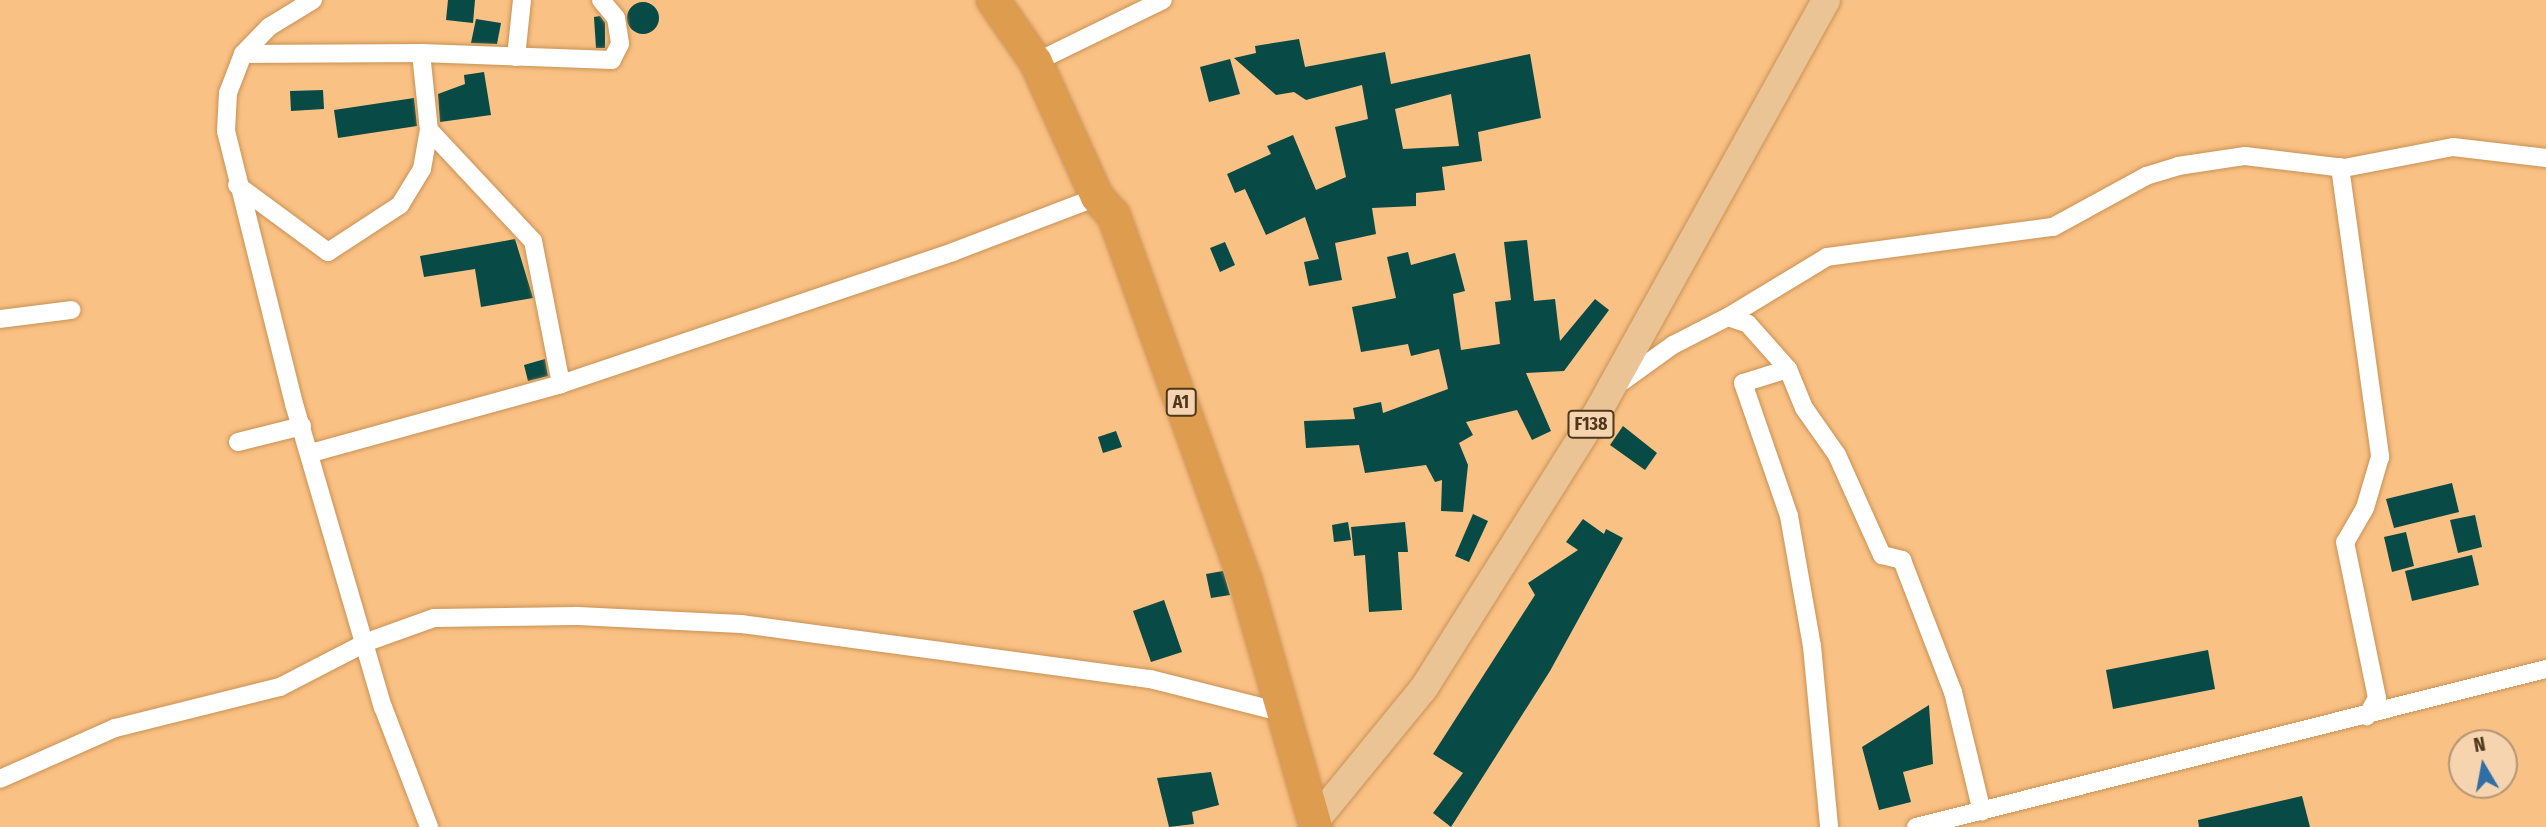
<!DOCTYPE html>
<style>
body{margin:0}
#map{position:relative;width:2546px;height:827px;overflow:hidden;background:#fac184;font-family:"Fira Sans Condensed",sans-serif}
div>[style]{position:absolute}
[style*='--x']{left:calc(var(--x)*1px);top:calc(var(--y)*1px);width:calc(var(--w)*1px);rotate:calc(var(--a)*1deg)}
.building>*{inset:0;background:#084a45}
.round{border-radius:50%}
.roads{filter:drop-shadow(0 0 2px #c89255) drop-shadow(0 0 2px #c89255)}
.street>*{height:18px;margin:-9px;padding:0 9px;transform-origin:9px;border-radius:9px;background:#fff}
.primary>*{height:28px;margin:-14px;padding:0 14px;transform-origin:14px;border-radius:14px;background:#ebc495}
.highway>*{height:32px;margin:-16px;padding:0 16px;transform-origin:16px;border-radius:16px;background:#de9c4f}
span{translate:-50% -50%;white-space:nowrap;text-align:center;line-height:1.15;-webkit-text-stroke:7px #f6d4b0;paint-order:stroke}
.shield-label span{padding:2px 5px;background:#f6d4b0;border:2px solid;border-radius:5px;-webkit-text-stroke-width:0}
.shield-label{font-size:18px;color:#4e371d;font-weight:700}
.north{position:absolute;left:2448px;top:729px;width:70px;height:70px;box-sizing:border-box;background:#f6d4b0;border:2px solid #b39575;border-radius:50%;rotate:350deg;font-size:19px;font-weight:700;line-height:28px;text-align:center;color:#4e371d}
.north::after{content:'';display:block;margin:auto;width:24px;height:32px;background:#306fa6;clip-path:polygon(50% 0,100% 100%,50% 72%,0 100%)}
</style>
<div id="map">
<div class="building">
<i style="clip-path:polygon(448px 0,475px 0,473px 23px,446px 20px)"></i>
<i class="round" style="left:627px;top:2px;width:32px;height:32px"></i>
<i style="clip-path:polygon(600px 16px,605px 23px,605px 48px,596px 48px,594px 17px)"></i>
<i style="clip-path:polygon(476px 19px,501px 23px,497px 44px,471px 43px)"></i>
<i style="clip-path:polygon(evenodd,1299px 39px,1305px 67px,1385px 52px,1391px 84px,1530px 54px,1541px 118px,1478px 132px,1482px 161px,1442px 167px,1445px 190px,1416px 193px,1416px 206px,1372px 208px,1376px 234px,1335px 243px,1342px 280px,1309px 286px,1304px 262px,1319px 259px,1305px 217px,1266px 235px,1245px 189px,1235px 193px,1227px 174px,1271px 154px,1267px 146px,1293px 135px,1316px 190px,1346px 177px,1335px 127px,1368px 119px,1362px 85px,1306px 100px,1294px 92px,1276px 95px,1234px 58px,1256px 53px,1255px 46px,1299px 39px,1451px 94px,1459px 146px,1403px 149px,1395px 109px,1451px 94px)"></i>
<i style="clip-path:polygon(1230px 59px,1240px 94px,1209px 102px,1200px 67px)"></i>
<i style="clip-path:polygon(484px 72px,491px 115px,440px 122px,438px 94px,465px 84px,464px 75px)"></i>
<i style="clip-path:polygon(323px 90px,324px 109px,291px 111px,290px 91px)"></i>
<i style="clip-path:polygon(414px 98px,417px 126px,338px 138px,334px 110px)"></i>
<i style="clip-path:polygon(515px 239px,533px 298px,481px 307px,475px 269px,424px 277px,420px 256px)"></i>
<i style="clip-path:polygon(1527px 240px,1534px 301px,1555px 299px,1560px 341px,1595px 299px,1609px 310px,1564px 371px,1526px 373px,1551px 431px,1532px 440px,1517px 410px,1466px 422px,1473px 435px,1459px 443px,1468px 465px,1463px 512px,1441px 511px,1442px 480px,1435px 482px,1426px 465px,1365px 473px,1359px 445px,1306px 448px,1304px 421px,1355px 419px,1353px 408px,1381px 402px,1383px 413px,1448px 389px,1439px 349px,1411px 356px,1408px 344px,1361px 352px,1352px 307px,1396px 298px,1387px 257px,1408px 252px,1411px 265px,1455px 253px,1465px 291px,1453px 294px,1461px 350px,1500px 344px,1495px 302px,1511px 300px,1504px 242px)"></i>
<i style="clip-path:polygon(1225px 242px,1235px 265px,1220px 272px,1210px 248px)"></i>
<i style="clip-path:polygon(545px 359px,548px 376px,528px 381px,524px 365px)"></i>
<i style="clip-path:polygon(1623px 426px,1657px 453px,1645px 470px,1610px 445px)"></i>
<i style="clip-path:polygon(1116px 431px,1122px 447px,1103px 453px,1098px 437px)"></i>
<i style="clip-path:polygon(2452px 483px,2459px 512px,2394px 528px,2386px 499px)"></i>
<i style="clip-path:polygon(1473px 514px,1488px 521px,1469px 562px,1455px 556px)"></i>
<i style="clip-path:polygon(2475px 515px,2482px 547px,2458px 553px,2450px 520px)"></i>
<i style="clip-path:polygon(1583px 519px,1604px 534px,1606px 529px,1623px 538px,1550px 671px,1451px 827px,1433px 813px,1463px 773px,1433px 754px,1535px 595px,1528px 583px,1578px 550px,1566px 542px)"></i>
<i style="clip-path:polygon(1348px 522px,1351px 540px,1334px 542px,1332px 525px)"></i>
<i style="clip-path:polygon(1405px 522px,1408px 552px,1398px 552px,1402px 610px,1369px 612px,1365px 555px,1354px 556px,1351px 527px)"></i>
<i style="clip-path:polygon(2406px 532px,2414px 566px,2392px 572px,2384px 537px)"></i>
<i style="clip-path:polygon(2472px 555px,2479px 585px,2412px 601px,2405px 571px)"></i>
<i style="clip-path:polygon(1223px 571px,1230px 595px,1211px 598px,1206px 574px)"></i>
<i style="clip-path:polygon(1164px 600px,1182px 652px,1151px 662px,1133px 611px)"></i>
<i style="clip-path:polygon(2208px 650px,2215px 689px,2113px 709px,2106px 670px)"></i>
<i style="clip-path:polygon(1929px 705px,1933px 764px,1903px 772px,1911px 802px,1879px 810px,1862px 747px)"></i>
<i style="clip-path:polygon(1211px 772px,1219px 805px,1192px 812px,1194px 824px,1169px 827px,1157px 778px)"></i>
<i style="clip-path:polygon(2302px 796px,2310px 827px,2199px 827px,2198px 820px)"></i>
</div>
<div class="roads">
<div class="street">
<i style="--x:313;--y:0;--w:52;--a:148.5"></i>
<i style="--x:269;--y:27;--w:37;--a:134"></i>
<i style="--x:243;--y:54;--w:42;--a:111"></i>
<i style="--x:228;--y:93;--w:38;--a:93"></i>
<i style="--x:226;--y:131;--w:284;--a:76"></i>
<i style="--x:295;--y:407;--w:313;--a:73.7"></i>
<i style="--x:383;--y:707;--w:129;--a:69"></i>
<i style="--x:601;--y:0;--w:23;--a:50"></i>
<i style="--x:616;--y:18;--w:26;--a:81"></i>
<i style="--x:620;--y:44;--w:18;--a:117"></i>
<i style="--x:612;--y:60;--w:191;--a:-177.9"></i>
<i style="--x:421;--y:53;--w:77;--a:84.1"></i>
<i style="--x:429;--y:130;--w:152;--a:46.9"></i>
<i style="--x:533;--y:241;--w:146;--a:78.9"></i>
<i style="--x:561;--y:384;--w:414;--a:-18.6"></i>
<i style="--x:953;--y:252;--w:154;--a:-20.9"></i>
<i style="--x:243;--y:54;--w:178;--a:-0.3"></i>
<i style="--x:516;--y:57;--w:57;--a:-84"></i>
<i style="--x:1036;--y:62;--w:141;--a:-26"></i>
<i style="--x:2340;--y:167;--w:293;--a:82.1"></i>
<i style="--x:2380;--y:457;--w:53;--a:106.4"></i>
<i style="--x:2365;--y:508;--w:39;--a:120"></i>
<i style="--x:2345;--y:542;--w:159;--a:78.4"></i>
<i style="--x:2377;--y:698;--w:21;--a:119"></i>
<i style="--x:237;--y:185;--w:113;--a:36.4"></i>
<i style="--x:328;--y:252;--w:86;--a:-33.1"></i>
<i style="--x:400;--y:205;--w:42;--a:-58.6"></i>
<i style="--x:422;--y:169;--w:40;--a:-80"></i>
<i style="--x:1728;--y:317;--w:116;--a:-31.2"></i>
<i style="--x:1827;--y:257;--w:228;--a:-7.6"></i>
<i style="--x:2053;--y:227;--w:106;--a:-28.7"></i>
<i style="--x:2146;--y:176;--w:34;--a:-17"></i>
<i style="--x:2178;--y:166;--w:68;--a:-8.5"></i>
<i style="--x:2245;--y:156;--w:100;--a:6.9"></i>
<i style="--x:2344;--y:168;--w:111;--a:-10.9"></i>
<i style="--x:2453;--y:147;--w:94;--a:6.7"></i>
<i style="--x:0;--y:319;--w:72;--a:-7.2"></i>
<i style="--x:1788;--y:369;--w:42;--a:67.7"></i>
<i style="--x:1804;--y:408;--w:57;--a:54.9"></i>
<i style="--x:1837;--y:455;--w:110;--a:65.8"></i>
<i style="--x:1882;--y:555;--w:21;--a:14"></i>
<i style="--x:1902;--y:560;--w:142;--a:68.9"></i>
<i style="--x:1953;--y:692;--w:123;--a:76.4"></i>
<i style="--x:1623;--y:381;--w:62;--a:-35.8"></i>
<i style="--x:1673;--y:345;--w:62;--a:-27"></i>
<i style="--x:1728;--y:317;--w:21;--a:19"></i>
<i style="--x:1748;--y:324;--w:60;--a:48.4"></i>
<i style="--x:1788;--y:369;--w:47;--a:162.7"></i>
<i style="--x:1743;--y:383;--w:141;--a:70.9"></i>
<i style="--x:1789;--y:516;--w:132;--a:80"></i>
<i style="--x:1812;--y:646;--w:182;--a:84.6"></i>
<i style="--x:238;--y:442;--w:66;--a:-14"></i>
<i style="--x:311;--y:453;--w:259;--a:-15.4"></i>
<i style="--x:0;--y:779;--w:126;--a:-23.9"></i>
<i style="--x:115;--y:728;--w:170;--a:-14"></i>
<i style="--x:280;--y:687;--w:98;--a:-27.3"></i>
<i style="--x:367;--y:642;--w:71;--a:-19.7"></i>
<i style="--x:434;--y:618;--w:143;--a:-0.8"></i>
<i style="--x:577;--y:616;--w:165;--a:2.8"></i>
<i style="--x:742;--y:624;--w:412;--a:7.7"></i>
<i style="--x:1150;--y:679;--w:138;--a:14.2"></i>
<i style="--x:1916;--y:827;--w:650;--a:-14.08"></i>
</div>
<div class="primary">
<i style="--x:1315;--y:821;--w:172;--a:-50.7"></i>
<i style="--x:1424;--y:688;--w:331;--a:-57.8"></i>
<i style="--x:1600;--y:408;--w:466;--a:-61"></i>
</div>
<div class="highway">
<i style="--x:993;--y:0;--w:75;--a:55.3"></i>
<i style="--x:1036;--y:62;--w:148;--a:65.7"></i>
<i style="--x:1097;--y:197;--w:25;--a:48"></i>
<i style="--x:1114;--y:216;--w:386;--a:70.2"></i>
<i style="--x:1245;--y:579;--w:258;--a:74"></i>
</div>
</div>
<div class="shield-label">
<span style="left:1181px;top:402px">A1</span>
<span style="left:1591px;top:424px">F138</span>
</div>
<div class="north">N</div>
</div>
